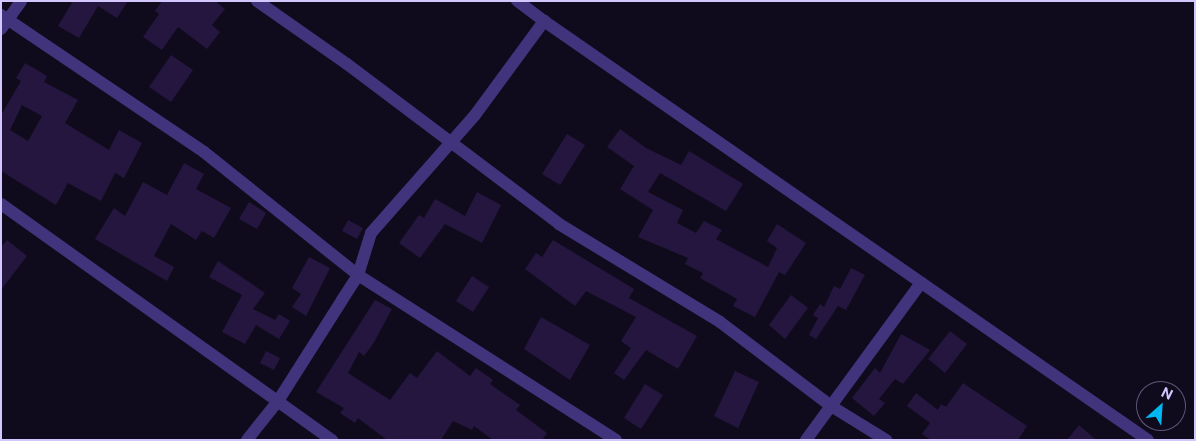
<!DOCTYPE html>
<style>
body{margin:0}
#map{position:relative;width:1196px;height:441px;overflow:hidden;background:#100b1c;font-family:"Public Sans",sans-serif}
div>[style]{position:absolute}
[style*='--x']{left:calc(var(--x)*1px);top:calc(var(--y)*1px);width:calc(var(--w)*1px);rotate:calc(var(--a)*1deg)}
.building>*{inset:0;background:#24163e}
.minor>*{height:12px;margin:-6px;padding:0 6px;transform-origin:6px;border-radius:6px;background:#41347d}
span{translate:-50% -50%;white-space:nowrap;text-align:center;line-height:1.15;-webkit-text-stroke:4px #100b1c;paint-order:stroke}
.frame{position:absolute;inset:0;border:2px solid #d4c6ff;pointer-events:none}
.north{position:absolute;left:1136px;top:381px;width:50px;height:50px;box-sizing:border-box;background:#100b1c;border:1px solid #5e5677;border-radius:50%;rotate:26deg;font-size:14px;font-weight:700;line-height:20px;text-align:center;color:#d4c6ff}
.north::after{content:'';display:block;margin:auto;width:18px;height:22px;background:#00b8f1;clip-path:polygon(50% 0,100% 100%,50% 72%,0 100%)}
</style>
<div id="map">
<div class="building">
<i style="clip-path:polygon(73px 1px,128px 1px,117px 18px,98px 6px,79px 38px,58px 26px)"></i>
<i style="clip-path:polygon(162px 1px,215px 1px,225px 9px,212px 25px,220px 32px,207px 49px,178px 27px,162px 50px,143px 37px,159px 14px,155px 11px)"></i>
<i style="clip-path:polygon(171px 55px,193px 70px,171px 102px,149px 87px)"></i>
<i style="clip-path:polygon(evenodd,25px 63px,47px 76px,44px 82px,78px 100px,65px 123px,109px 150px,119px 130px,142px 143px,124px 178px,115px 173px,101px 201px,68px 183px,56px 205px,1px 171px,1px 115px,21px 81px,16px 78px,25px 63px,22px 105px,42px 116px,28px 141px,10px 130px,22px 105px)"></i>
<i style="clip-path:polygon(620px 129px,646px 148px,681px 165px,689px 151px,743px 184px,726px 211px,660px 173px,648px 192px,683px 210px,677px 223px,696px 233px,704px 221px,722px 230px,716px 239px,768px 267px,777px 248px,767px 241px,777px 224px,806px 243px,785px 275px,779px 272px,755px 317px,733px 306px,737px 299px,700px 278px,703px 273px,685px 264px,688px 258px,638px 237px,653px 210px,620px 189px,634px 166px,607px 147px)"></i>
<i style="clip-path:polygon(567px 134px,585px 145px,560px 185px,542px 174px)"></i>
<i style="clip-path:polygon(184px 163px,204px 174px,196px 189px,231px 208px,214px 238px,202px 231px,196px 240px,171px 224px,154px 256px,174px 267px,167px 281px,95px 239px,114px 208px,125px 216px,143px 182px,167px 195px)"></i>
<i style="clip-path:polygon(477px 192px,501px 205px,482px 243px,445px 224px,420px 258px,399px 243px,419px 215px,424px 218px,435px 199px,465px 216px)"></i>
<i style="clip-path:polygon(249px 202px,266px 213px,257px 229px,239px 219px)"></i>
<i style="clip-path:polygon(348px 220px,363px 228px,357px 239px,342px 231px)"></i>
<i style="clip-path:polygon(7px 240px,27px 256px,1px 290px,1px 247px)"></i>
<i style="clip-path:polygon(553px 240px,634px 289px,629px 298px,697px 336px,678px 369px,646px 350px,624px 380px,614px 373px,631px 348px,621px 341px,636px 317px,586px 291px,575px 306px,525px 269px,536px 253px,542px 257px)"></i>
<i style="clip-path:polygon(309px 257px,330px 268px,306px 316px,292px 307px,301px 294px,292px 288px)"></i>
<i style="clip-path:polygon(218px 261px,265px 293px,253px 309px,275px 320px,279px 314px,290px 321px,279px 339px,256px 325px,245px 344px,222px 332px,242px 295px,209px 277px)"></i>
<i style="clip-path:polygon(851px 268px,865px 275px,846px 310px,838px 306px,816px 339px,809px 335px,818px 318px,813px 315px,820px 304px,824px 307px,834px 286px,840px 289px)"></i>
<i style="clip-path:polygon(472px 276px,489px 287px,473px 312px,456px 301px)"></i>
<i style="clip-path:polygon(791px 295px,808px 308px,785px 339px,769px 325px)"></i>
<i style="clip-path:polygon(375px 300px,392px 309px,373px 344px,364px 356px,359px 352px,348px 373px,390px 400px,410px 373px,417px 378px,437px 351px,470px 376px,476px 368px,493px 380px,490px 384px,520px 405px,516px 410px,547px 433px,542px 440px,493px 440px,474px 426px,472px 430px,453px 421px,441px 440px,387px 440px,358px 418px,355px 423px,340px 413px,344px 408px,316px 392px)"></i>
<i style="clip-path:polygon(541px 317px,590px 345px,570px 380px,524px 349px)"></i>
<i style="clip-path:polygon(950px 331px,967px 344px,945px 373px,928px 359px)"></i>
<i style="clip-path:polygon(901px 334px,930px 350px,903px 384px,895px 379px,879px 399px,885px 403px,874px 416px,852px 398px,875px 368px,880px 373px)"></i>
<i style="clip-path:polygon(266px 351px,280px 358px,274px 370px,260px 363px)"></i>
<i style="clip-path:polygon(735px 371px,759px 382px,738px 428px,714px 416px)"></i>
<i style="clip-path:polygon(963px 383px,1027px 426px,1018px 440px,931px 440px,922px 434px,930px 423px,907px 406px,916px 393px,938px 410px,941px 404px,946px 407px)"></i>
<i style="clip-path:polygon(645px 384px,663px 395px,641px 429px,624px 418px)"></i>
<i style="clip-path:polygon(1079px 425px,1096px 440px,1067px 440px)"></i>
</div>
<div class="minor">
<i style="--x:257;--y:1;--w:110;--a:35"></i>
<i style="--x:347;--y:64;--w:266;--a:37"></i>
<i style="--x:559;--y:224;--w:188;--a:31.3"></i>
<i style="--x:720;--y:322;--w:139;--a:37.1"></i>
<i style="--x:831;--y:406;--w:65;--a:31.7"></i>
<i style="--x:1;--y:15;--w:245;--a:34"></i>
<i style="--x:204;--y:152;--w:197;--a:38.6"></i>
<i style="--x:358;--y:275;--w:306;--a:32.6"></i>
<i style="--x:544;--y:21;--w:735;--a:34.75"></i>
<i style="--x:1;--y:29;--w:34;--a:-54"></i>
<i style="--x:1;--y:204;--w:407;--a:35.5"></i>
<i style="--x:247;--y:440;--w:50;--a:-51.5"></i>
<i style="--x:278;--y:401;--w:120;--a:-57.6"></i>
<i style="--x:342;--y:300;--w:30;--a:-57"></i>
<i style="--x:358;--y:275;--w:44;--a:-72.8"></i>
<i style="--x:371;--y:233;--w:157;--a:-48.6"></i>
<i style="--x:475;--y:115;--w:117;--a:-53.7"></i>
<i style="--x:544;--y:21;--w:34;--a:-143"></i>
<i style="--x:806;--y:440;--w:195;--a:-53.8"></i>
</div>
<div class="frame"></div>
<div class="north">N</div>
</div>
